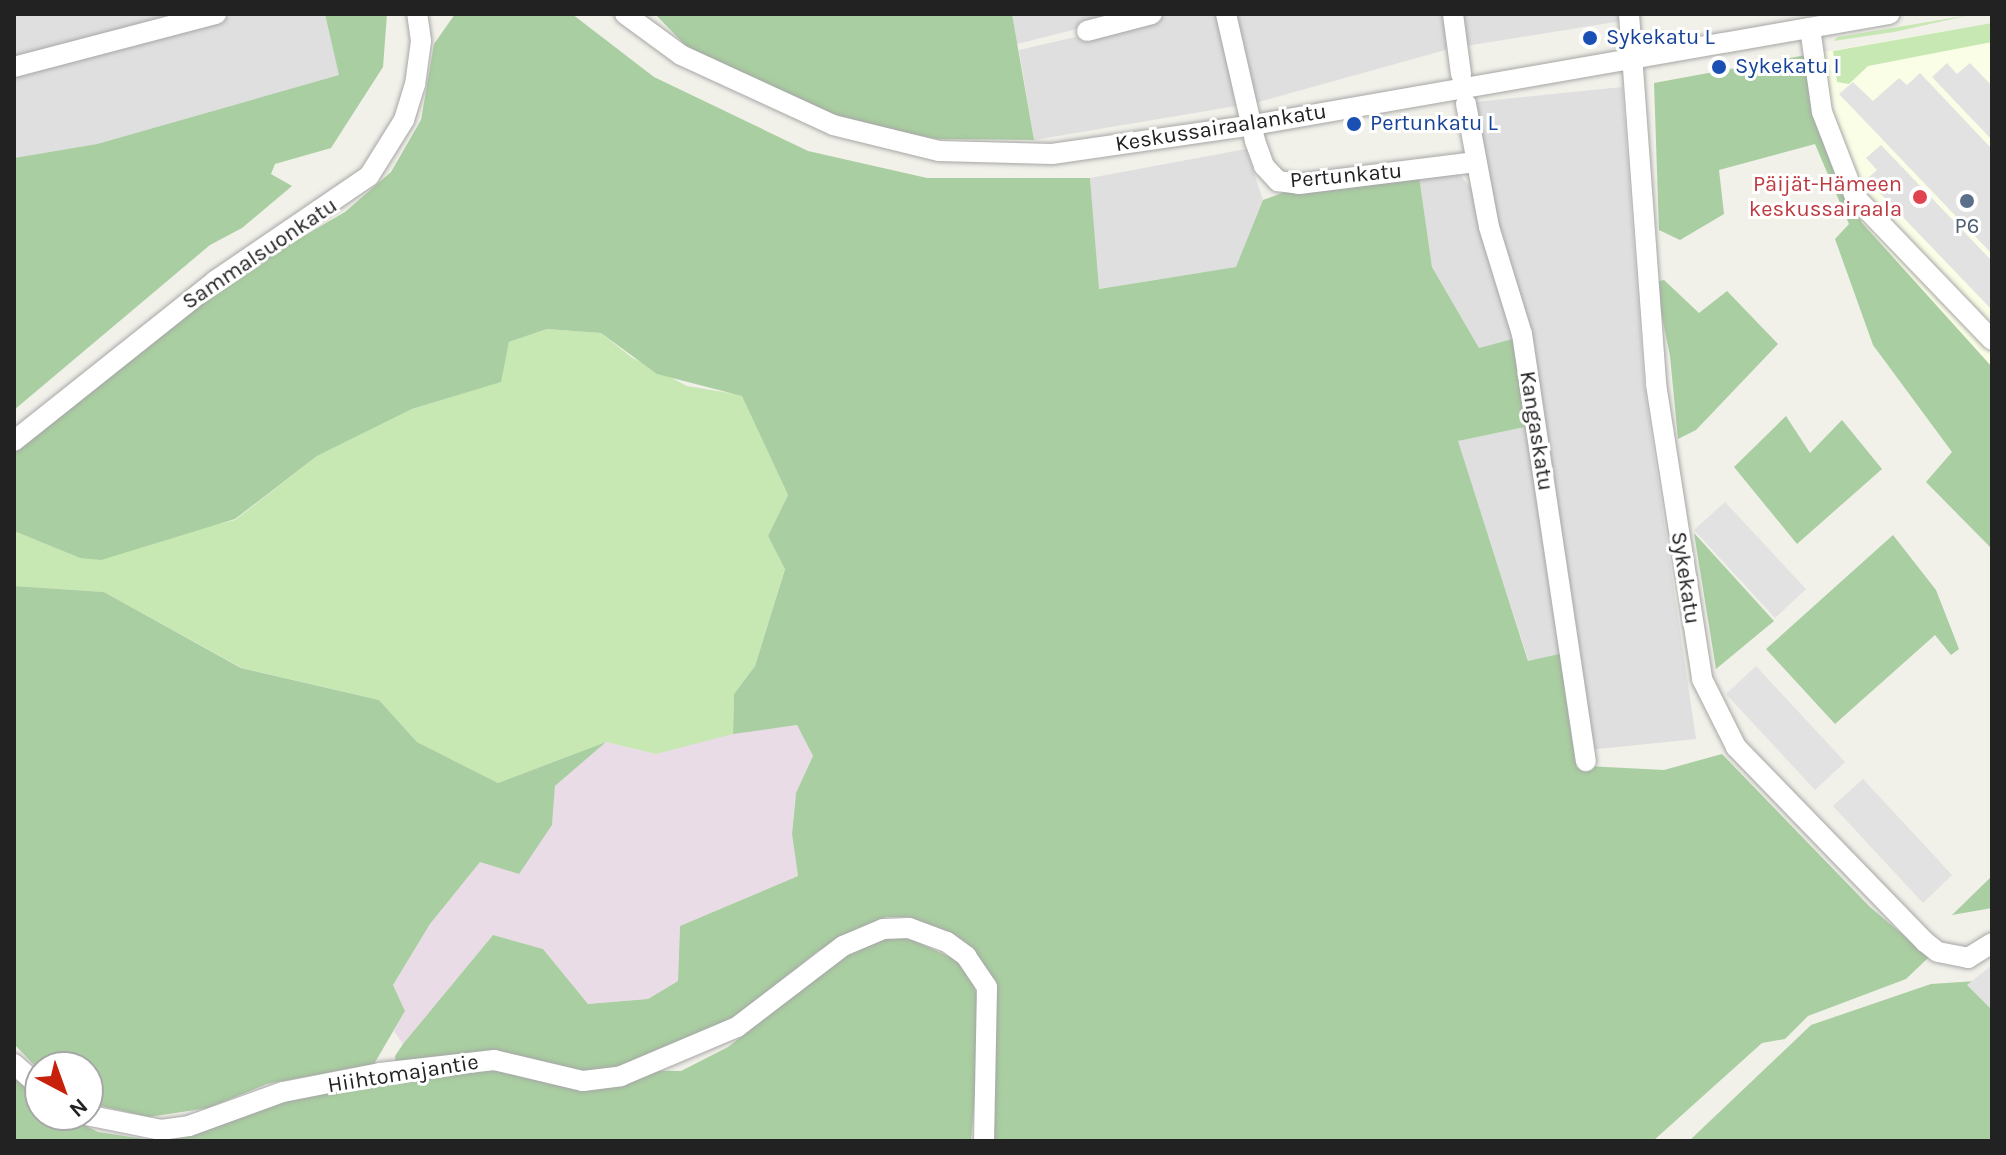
<!DOCTYPE html>
<meta charset="utf-8">
<style>
body{margin:0}
#map{position:relative;width:2006px;height:1155px;overflow:hidden;background:#f1f0e9;font-family:Karla,sans-serif}
div>[style]{position:absolute}
[style*='--x']{left:calc(var(--x)*1px);top:calc(var(--y)*1px);width:calc(var(--w)*1px);rotate:calc(var(--a)*1deg)}
.residential>*{inset:0;background:#e0dfdf}
.industrial>*{inset:0;background:#eadce6}
.education>*{inset:0;background:#fbfee6}
.grass>*{inset:0;background:#c7e8b3}
.forest>*{inset:0;background:#a9cea1}
.parking>*{inset:0;background:#e2e2e2}
.roads{filter:drop-shadow(0 0 2px #a6a6a6) drop-shadow(0 0 2px #a6a6a6)}
.minor>*{height:20px;margin:-10px;padding:0 10px;transform-origin:10px;border-radius:10px;background:#fff}
.dots>*{width:22px;height:22px;translate:-50% -50%;box-sizing:border-box;border:4px solid #fff;border-radius:50%}
span{translate:-50% -50%;white-space:nowrap;text-align:center;line-height:1.15;-webkit-text-stroke:6px #fff;paint-order:stroke}
.transit-label{font-size:22px;color:#164399}
.left{translate:0 -50%;text-align:left}
.street-label{font-size:22px;color:#222}
.health-label{font-size:22px;color:#be3a42}
.right{translate:-100% -50%;text-align:right}
.service-label{font-size:22px;color:#4e5e75}
.frame{position:absolute;inset:0;border:16px solid #222;pointer-events:none}
.north{position:absolute;left:24px;top:1051px;width:80px;height:80px;box-sizing:border-box;background:#fff;border:2px solid #a7a7a7;border-radius:50%;rotate:139deg;font-size:22px;font-weight:700;line-height:32px;text-align:center;color:#222}
.north::after{content:'';display:block;margin:auto;width:28px;height:36px;background:#c8210b;clip-path:polygon(50% 0,100% 100%,50% 72%,0 100%)}
</style>
<div id="map">
<div class="residential">
<i style="clip-path:polygon(14px 14px,164px 14px,166px 38px,237px 14px,325px 14px,340px 75px,97px 144px,14px 158px)"></i>
<i style="clip-path:polygon(1012px 14px,1136px 14px,1017px 44px)"></i>
<i style="clip-path:polygon(1175px 14px,1222px 14px,1236px 106px,1034px 140px,1019px 50px)"></i>
<i style="clip-path:polygon(1236px 14px,1444px 14px,1449px 49px,1255px 103px)"></i>
<i style="clip-path:polygon(1461px 14px,1620px 14px,1621px 21px,1466px 46px)"></i>
<i style="clip-path:polygon(1622px 87px,1644px 385px,1696px 739px,1588px 750px,1475px 102px)"></i>
<i style="clip-path:polygon(1246px 149px,1263px 200px,1237px 267px,1098px 289px,1090px 178px)"></i>
<i style="clip-path:polygon(1457px 172px,1475px 192px,1516px 338px,1479px 348px,1432px 267px,1419px 176px)"></i>
<i style="clip-path:polygon(1529px 426px,1564px 653px,1529px 662px,1457px 441px)"></i>
</div>
<div class="industrial">
<i style="clip-path:polygon(797px 725px,813px 756px,795px 799px,792px 834px,798px 876px,680px 926px,678px 981px,648px 999px,588px 1004px,543px 949px,493px 935px,403px 1044px,394px 1031px,405px 1011px,393px 985px,430px 924px,480px 862px,552px 825px,555px 786px,606px 742px,656px 754px,709px 736px)"></i>
</div>
<div class="education">
<i style="clip-path:polygon(1992px 23px,1992px 367px,1863px 223px,1834px 172px,1816px 119px,1806px 55px)"></i>
</div>
<div class="grass">
<i style="clip-path:polygon(1970px 15px,1894px 32px,1833px 41px,1838px 37px)"></i>
<i style="clip-path:polygon(1992px 23px,1992px 42px,1868px 66px,1849px 84px,1837px 82px,1833px 51px)"></i>
<i style="clip-path:polygon(547px 329px,601px 333px,631px 357px,687px 386px,742px 395px,788px 495px,768px 536px,785px 568px,755px 666px,734px 694px,733px 734px,656px 754px,606px 742px,498px 783px,417px 742px,379px 700px,242px 668px,104px 592px,14px 586px,14px 531px,80px 558px,235px 520px,317px 456px,412px 409px,500px 382px,509px 342px)"></i>
</div>
<div class="forest">
<i style="clip-path:polygon(325px 14px,387px 14px,383px 67px,331px 148px,275px 164px,271px 174px,292px 186px,242px 228px,210px 245px,14px 410px,14px 158px,97px 144px,339px 75px)"></i>
<i style="clip-path:polygon(455px 14px,572px 14px,654px 77px,808px 151px,927px 178px,1090px 178px,1099px 289px,1236px 267px,1263px 200px,1293px 189px,1419px 176px,1432px 267px,1479px 348px,1516px 338px,1529px 426px,1458px 441px,1528px 661px,1564px 653px,1586px 766px,1664px 770px,1722px 754px,1870px 907px,1929px 957px,1906px 979px,1808px 1016px,1785px 1039px,1762px 1043px,1653px 1141px,989px 1141px,995px 986px,975px 952px,955px 935px,909px 917px,886px 917px,818px 951px,724px 1026px,620px 1072px,583px 1077px,494px 1056px,396px 1065px,395px 1056px,403px 1044px,493px 935px,543px 949px,588px 1004px,648px 999px,678px 981px,680px 926px,798px 876px,792px 834px,796px 793px,813px 756px,797px 725px,733px 734px,734px 694px,755px 666px,785px 569px,768px 536px,788px 495px,742px 396px,657px 374px,601px 333px,547px 329px,509px 342px,501px 382px,412px 409px,317px 456px,235px 519px,101px 560px,80px 558px,14px 531px,14px 452px,218px 286px,345px 212px,391px 172px,421px 120px,434px 44px)"></i>
<i style="clip-path:polygon(655px 14px,1012px 14px,1034px 140px,937px 139px,840px 120px,686px 46px)"></i>
<i style="clip-path:polygon(1806px 55px,1816px 119px,1834px 172px,1862px 223px,1992px 367px,1992px 549px,1926px 482px,1952px 452px,1873px 345px,1835px 239px,1849px 224px,1815px 144px,1719px 170px,1724px 214px,1680px 240px,1659px 230px,1654px 83px)"></i>
<i style="clip-path:polygon(1664px 280px,1699px 313px,1727px 291px,1778px 344px,1696px 430px,1678px 439px,1670px 356px,1655px 282px)"></i>
<i style="clip-path:polygon(1786px 416px,1810px 453px,1842px 420px,1882px 469px,1797px 544px,1734px 467px)"></i>
<i style="clip-path:polygon(1694px 533px,1774px 621px,1716px 669px)"></i>
<i style="clip-path:polygon(1893px 535px,1936px 590px,1959px 649px,1951px 655px,1935px 635px,1835px 724px,1766px 649px)"></i>
<i style="clip-path:polygon(14px 586px,104px 592px,241px 668px,379px 700px,417px 742px,498px 783px,606px 742px,555px 786px,552px 825px,519px 874px,480px 862px,430px 924px,393px 985px,405px 1011px,374px 1064px,267px 1084px,208px 1108px,149px 1117px,92px 1104px,88px 1067px,40px 1067px,40px 1071px,14px 1044px)"></i>
<i style="clip-path:polygon(1992px 876px,1992px 908px,1952px 915px)"></i>
<i style="clip-path:polygon(904px 936px,961px 962px,975px 988px,982px 1020px,971px 1141px,14px 1141px,14px 1075px,40px 1098px,40px 1115px,64px 1115px,98px 1132px,151px 1140px,181px 1135px,282px 1100px,382px 1080px,492px 1068px,681px 1071px,728px 1047px,863px 943px)"></i>
<i style="clip-path:polygon(1992px 980px,1992px 1141px,1689px 1141px,1811px 1025px,1931px 984px)"></i>
</div>
<div class="parking">
<i style="clip-path:polygon(1947px 63px,1957px 74px,1970px 63px,1992px 86px,1992px 140px,1932px 77px)"></i>
<i style="clip-path:polygon(1920px 73px,1992px 149px,1992px 254px,1839px 94px,1853px 82px,1873px 101px,1899px 78px,1907px 85px)"></i>
<i style="clip-path:polygon(1881px 145px,1992px 261px,1992px 310px,1873px 186px,1869px 177px,1877px 170px,1866px 158px)"></i>
<i style="clip-path:polygon(1725px 502px,1806px 589px,1775px 618px,1694px 530px)"></i>
<i style="clip-path:polygon(1756px 666px,1845px 762px,1815px 790px,1726px 694px)"></i>
<i style="clip-path:polygon(1863px 779px,1952px 875px,1923px 903px,1833px 806px)"></i>
<i style="clip-path:polygon(1992px 965px,1992px 1010px,1967px 985px)"></i>
</div>
<div class="roads">
<div class="minor">
<i style="--x:625;--y:14;--w:69;--a:36.2"></i>
<i style="--x:681;--y:55;--w:167;--a:24.7"></i>
<i style="--x:833;--y:125;--w:109;--a:13.8"></i>
<i style="--x:939;--y:151;--w:113;--a:1.5"></i>
<i style="--x:1052;--y:154;--w:203;--a:-8.2"></i>
<i style="--x:1253;--y:125;--w:646;--a:-9.9"></i>
<i style="--x:1226;--y:14;--w:130;--a:77.1"></i>
<i style="--x:1255;--y:141;--w:27;--a:70"></i>
<i style="--x:1264;--y:166;--w:21;--a:47"></i>
<i style="--x:1278;--y:181;--w:21;--a:8"></i>
<i style="--x:1299;--y:184;--w:178;--a:-7.1"></i>
<i style="--x:1453;--y:14;--w:61;--a:82.4"></i>
<i style="--x:1629;--y:14;--w:371;--a:85.8"></i>
<i style="--x:1656;--y:384;--w:299;--a:81.1"></i>
<i style="--x:1702;--y:679;--w:76;--a:63.4"></i>
<i style="--x:1736;--y:747;--w:272;--a:45.9"></i>
<i style="--x:1925;--y:942;--w:16;--a:38"></i>
<i style="--x:1938;--y:952;--w:31;--a:11"></i>
<i style="--x:1968;--y:958;--w:28;--a:-32"></i>
<i style="--x:1810;--y:28;--w:85;--a:81.9"></i>
<i style="--x:1822;--y:112;--w:91;--a:68.8"></i>
<i style="--x:1855;--y:197;--w:198;--a:46.2"></i>
<i style="--x:1087;--y:31;--w:67;--a:-14.7"></i>
<i style="--x:14;--y:67;--w:209;--a:-14.7"></i>
<i style="--x:1466;--y:104;--w:125;--a:79.4"></i>
<i style="--x:1489;--y:227;--w:112;--a:72.9"></i>
<i style="--x:1522;--y:334;--w:432;--a:81.5"></i>
<i style="--x:14;--y:441;--w:257;--a:-38.5"></i>
<i style="--x:215;--y:281;--w:186;--a:-34.3"></i>
<i style="--x:369;--y:176;--w:66;--a:-58"></i>
<i style="--x:404;--y:120;--w:37;--a:-73"></i>
<i style="--x:415;--y:85;--w:44;--a:-82.2"></i>
<i style="--x:421;--y:41;--w:27;--a:-98"></i>
<i style="--x:14;--y:1064;--w:35;--a:41"></i>
<i style="--x:86;--y:1115;--w:76;--a:11.3"></i>
<i style="--x:161;--y:1130;--w:28;--a:-8"></i>
<i style="--x:189;--y:1126;--w:100;--a:-19.9"></i>
<i style="--x:283;--y:1092;--w:99;--a:-11.1"></i>
<i style="--x:380;--y:1073;--w:115;--a:-6.5"></i>
<i style="--x:494;--y:1060;--w:91;--a:13.3"></i>
<i style="--x:583;--y:1081;--w:38;--a:-7"></i>
<i style="--x:621;--y:1076;--w:126;--a:-22.9"></i>
<i style="--x:737;--y:1027;--w:133;--a:-37.4"></i>
<i style="--x:843;--y:946;--w:43;--a:-23"></i>
<i style="--x:883;--y:929;--w:26;--a:-2"></i>
<i style="--x:909;--y:928;--w:40;--a:20.2"></i>
<i style="--x:947;--y:942;--w:24;--a:36"></i>
<i style="--x:966;--y:956;--w:37;--a:56"></i>
<i style="--x:987;--y:987;--w:154;--a:91.1"></i>
</div>
</div>
<div class="dots">
<i style="left:1590px;top:38px;background:#1a4fb4"></i>
<i style="left:1719px;top:67px;background:#1a4fb4"></i>
<i style="left:1354px;top:124px;background:#1a4fb4"></i>
<i style="left:1920px;top:197px;background:#e0444e"></i>
<i style="left:1967px;top:201px;background:#5c6f8a"></i>
</div>
<div class="transit-label">
<span class="left" style="left:1606px;top:38px">Sykekatu L</span>
<span class="left" style="left:1735px;top:67px">Sykekatu I</span>
<span class="left" style="left:1370px;top:124px">Pertunkatu L</span>
</div>
<div class="street-label">
<span style="left:1221px;top:128px;rotate:-9deg">Keskussairaalankatu</span>
<span style="left:1346px;top:176px;rotate:-5deg">Pertunkatu</span>
<span style="left:260px;top:254px;rotate:-34deg">Sammalsuonkatu</span>
<span style="left:1536px;top:431px;rotate:81deg">Kangaskatu</span>
<span style="left:1685px;top:578px;rotate:81deg">Sykekatu</span>
<span style="left:403px;top:1074px;rotate:-9deg">Hiihtomajantie</span>
</div>
<div class="health-label">
<span class="right" style="left:1902px;top:197px">Päijät-Hämeen<br>keskussairaala</span>
</div>
<div class="service-label">
<span style="left:1967px;top:227px">P6</span>
</div>
<div class="frame"></div>
<div class="north">N</div>
</div>
